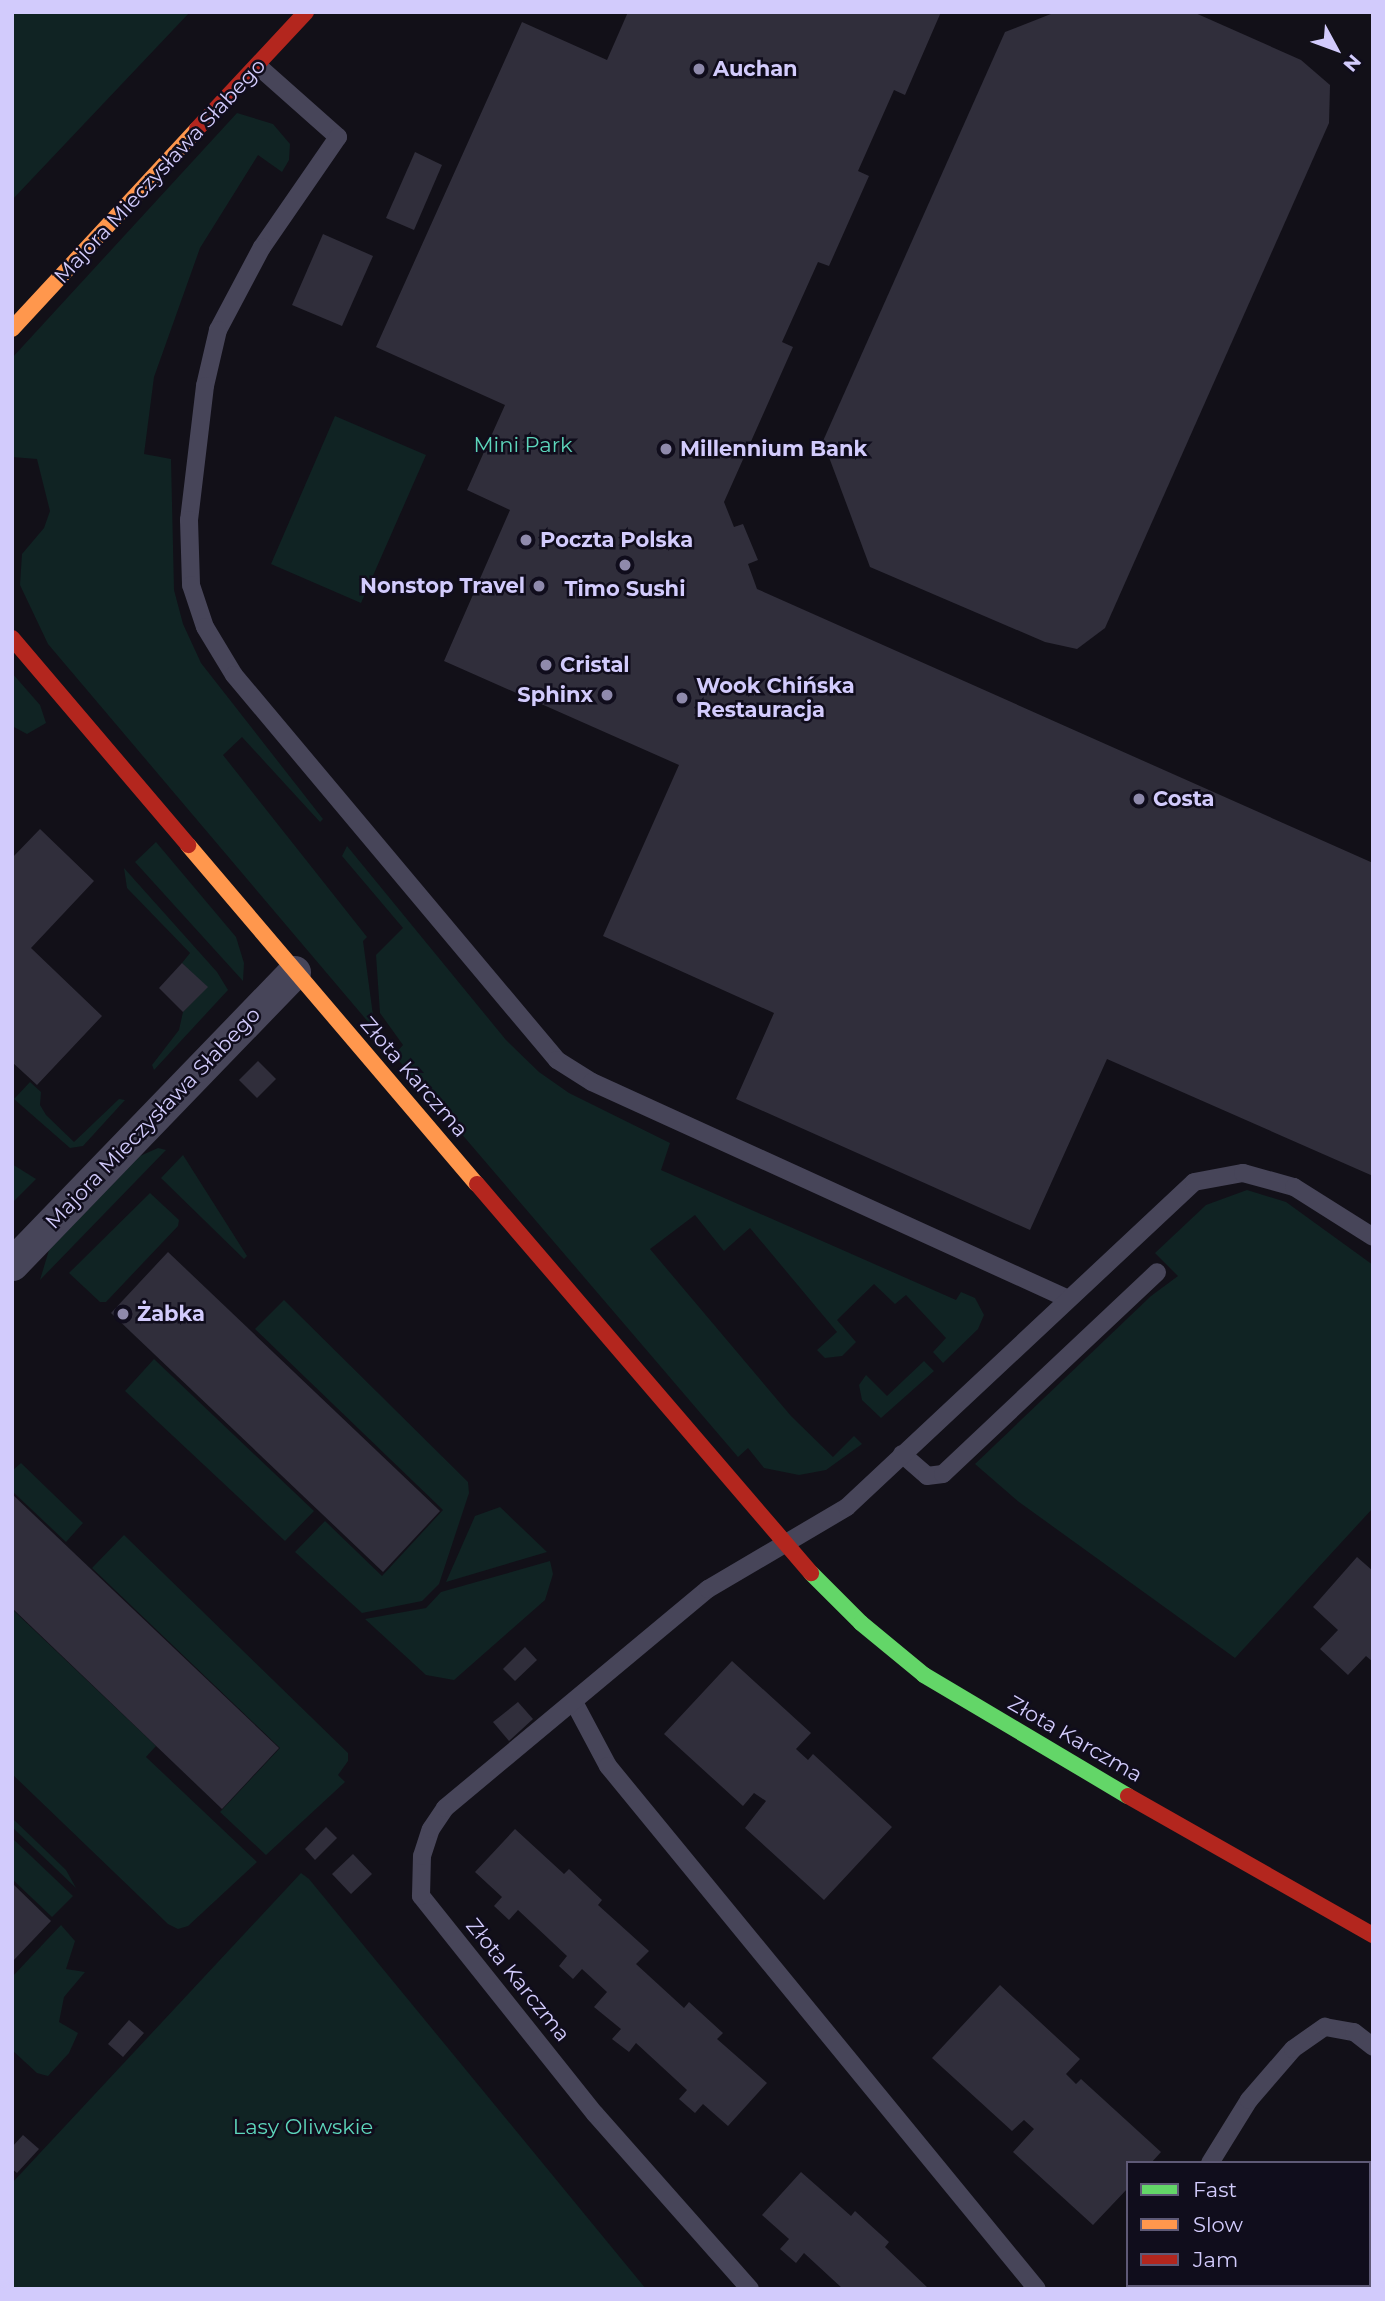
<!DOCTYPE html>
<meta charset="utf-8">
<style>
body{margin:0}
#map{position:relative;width:1385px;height:2301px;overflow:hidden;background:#121018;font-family:Montserrat,sans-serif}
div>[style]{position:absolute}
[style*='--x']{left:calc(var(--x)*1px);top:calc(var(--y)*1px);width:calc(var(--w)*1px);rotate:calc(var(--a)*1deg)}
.green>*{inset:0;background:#102323}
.building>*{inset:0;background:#302e3b}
.lane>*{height:18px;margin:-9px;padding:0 9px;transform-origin:9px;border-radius:9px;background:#474559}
.street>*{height:33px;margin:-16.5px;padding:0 16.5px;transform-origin:16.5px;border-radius:16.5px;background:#474559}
.fast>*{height:16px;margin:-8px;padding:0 8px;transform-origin:8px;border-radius:8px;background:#63d668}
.slow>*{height:16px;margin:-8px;padding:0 8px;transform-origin:8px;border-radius:8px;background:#ff974d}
.jam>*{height:16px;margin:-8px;padding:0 8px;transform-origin:8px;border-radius:8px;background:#b3261e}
.dots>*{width:19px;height:19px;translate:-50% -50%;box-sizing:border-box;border:4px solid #100d1c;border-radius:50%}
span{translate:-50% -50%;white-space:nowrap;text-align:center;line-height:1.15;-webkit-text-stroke:5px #100d1c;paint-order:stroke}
.poi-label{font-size:21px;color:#d2cbfc;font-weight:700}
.left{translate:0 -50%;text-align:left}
.right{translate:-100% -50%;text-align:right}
.street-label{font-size:21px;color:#d2cbfc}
.park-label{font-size:21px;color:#5dd6bb}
.frame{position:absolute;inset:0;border:14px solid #d2cbfc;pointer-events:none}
.legend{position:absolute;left:1126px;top:2161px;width:245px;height:126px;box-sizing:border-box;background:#100d1c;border:2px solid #5e5976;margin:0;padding:9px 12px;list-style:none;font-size:21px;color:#d2cbfc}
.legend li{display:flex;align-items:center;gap:14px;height:35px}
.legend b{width:35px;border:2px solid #5e5976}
.north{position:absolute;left:1301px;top:14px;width:70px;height:70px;-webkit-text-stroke:5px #100d1c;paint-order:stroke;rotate:131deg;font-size:19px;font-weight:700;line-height:28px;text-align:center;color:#d2cbfc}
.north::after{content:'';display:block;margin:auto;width:24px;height:32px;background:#d2cbfc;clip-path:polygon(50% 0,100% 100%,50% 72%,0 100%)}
</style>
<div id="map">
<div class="green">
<i style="clip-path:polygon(12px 12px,190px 12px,12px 200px)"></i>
<i style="clip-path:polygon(237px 113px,273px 124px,290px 144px,289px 160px,282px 172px,258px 155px,200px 248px,154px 377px,144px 454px,171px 459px,174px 590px,183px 624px,201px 663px,323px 819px,320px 822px,242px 737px,223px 755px,367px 937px,363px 941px,375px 1030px,48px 644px,20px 585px,22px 554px,44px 528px,50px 511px,37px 459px,12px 457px,12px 358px)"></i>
<i style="clip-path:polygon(335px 416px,426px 455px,361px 603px,271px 564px)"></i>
<i style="clip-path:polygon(12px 673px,40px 705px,46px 723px,27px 734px,12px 726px)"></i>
<i style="clip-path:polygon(156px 842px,236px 937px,244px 963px,243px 981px,135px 862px)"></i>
<i style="clip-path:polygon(347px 846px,506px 1040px,539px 1072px,569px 1093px,670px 1143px,661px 1170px,956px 1300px,961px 1292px,975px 1298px,984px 1315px,978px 1329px,943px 1363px,933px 1352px,946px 1338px,906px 1295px,895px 1304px,874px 1284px,837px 1320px,856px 1342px,842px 1356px,825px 1358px,817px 1350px,837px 1332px,750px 1228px,724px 1251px,695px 1215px,650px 1249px,791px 1416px,833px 1457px,854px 1436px,862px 1444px,826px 1470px,799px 1475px,764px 1468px,748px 1448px,738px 1457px,394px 1055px,403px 1045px,380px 1013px,376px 955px,403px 928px,342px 856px)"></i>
<i style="clip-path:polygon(124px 868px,217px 972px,228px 990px,154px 1070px,152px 1065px,179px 1030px,183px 1012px,207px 987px,182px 963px,190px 953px,127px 888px)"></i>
<i style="clip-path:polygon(30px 1082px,41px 1092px,40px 1105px,46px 1115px,74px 1142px,119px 1099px,125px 1100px,83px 1146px,70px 1148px,14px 1099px)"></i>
<i style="clip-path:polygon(158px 1148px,166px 1150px,40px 1280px,49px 1250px,140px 1156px)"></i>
<i style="clip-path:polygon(183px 1155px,247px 1256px,244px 1259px,161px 1178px)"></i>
<i style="clip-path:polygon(12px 1164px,36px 1179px,12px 1203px)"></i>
<i style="clip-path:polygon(1247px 1190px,1286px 1202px,1373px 1265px,1373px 1508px,1235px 1658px,1019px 1502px,975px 1464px,1151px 1296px,1178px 1276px,1155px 1253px,1206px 1205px)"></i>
<i style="clip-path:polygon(150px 1193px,179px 1220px,178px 1226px,106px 1302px,100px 1302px,69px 1273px)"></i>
<i style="clip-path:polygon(284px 1300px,468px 1482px,469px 1493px,439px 1584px,422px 1601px,362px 1613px,295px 1552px,325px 1521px,382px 1576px,443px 1510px,255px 1329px)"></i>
<i style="clip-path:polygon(154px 1359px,314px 1511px,285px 1541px,125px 1391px)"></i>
<i style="clip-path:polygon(924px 1361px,934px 1371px,881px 1418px,862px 1400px,859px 1385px,866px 1375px,887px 1396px)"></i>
<i style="clip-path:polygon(21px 1463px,83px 1523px,66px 1542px,12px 1491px,12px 1471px)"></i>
<i style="clip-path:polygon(500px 1507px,547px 1552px,446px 1582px,475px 1516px)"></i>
<i style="clip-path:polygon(124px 1535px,348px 1753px,348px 1761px,338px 1775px,345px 1782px,266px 1855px,220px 1812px,280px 1748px,92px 1568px)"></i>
<i style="clip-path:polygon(550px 1561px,553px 1574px,545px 1600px,454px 1680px,426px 1675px,365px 1619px,426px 1608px,441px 1592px)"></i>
<i style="clip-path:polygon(12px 1609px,156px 1746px,146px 1757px,257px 1862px,188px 1926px,178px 1929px,168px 1924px,12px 1774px)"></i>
<i style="clip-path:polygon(12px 1818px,66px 1870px,76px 1888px,12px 1827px)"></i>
<i style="clip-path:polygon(12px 1838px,73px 1896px,52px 1917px,12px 1879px)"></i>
<i style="clip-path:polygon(301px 1873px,309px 1879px,646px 2289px,12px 2289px,12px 2183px)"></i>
<i style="clip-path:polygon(61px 1925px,75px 1941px,66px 1969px,85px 1972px,64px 1997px,59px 2022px,78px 2033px,69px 2053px,48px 2076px,37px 2073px,12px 2050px,12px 1977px)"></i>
</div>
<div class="building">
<i style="clip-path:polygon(628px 12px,941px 12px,905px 95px,894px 90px,858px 171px,869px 176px,829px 266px,818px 262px,782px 342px,793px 347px,724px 502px,734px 527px,743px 524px,758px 560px,748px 564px,757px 589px,1373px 863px,1373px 1176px,1107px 1059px,1030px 1230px,736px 1099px,774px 1013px,603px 936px,679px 765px,444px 661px,510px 510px,467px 490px,505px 405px,376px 347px,522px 22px,607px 60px)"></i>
<i style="clip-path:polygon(1056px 12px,1193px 12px,1301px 60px,1330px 85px,1329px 123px,1105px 628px,1077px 649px,1045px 642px,870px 567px,823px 441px,1005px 32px)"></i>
<i style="clip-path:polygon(415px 152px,442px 165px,414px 230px,386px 218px)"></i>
<i style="clip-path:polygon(323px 234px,373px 256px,342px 326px,292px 305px)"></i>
<i style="clip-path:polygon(40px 829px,94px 881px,31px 948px,102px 1016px,37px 1085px,12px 1062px,12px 858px)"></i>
<i style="clip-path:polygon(182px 963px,208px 987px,183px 1012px,159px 988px)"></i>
<i style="clip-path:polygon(258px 1061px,276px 1079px,257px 1098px,239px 1080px)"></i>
<i style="clip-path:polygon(168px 1252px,440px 1511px,383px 1572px,111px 1313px)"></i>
<i style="clip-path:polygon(12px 1494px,279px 1748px,222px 1809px,12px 1608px)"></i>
<i style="clip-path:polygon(1357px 1557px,1373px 1571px,1373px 1662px,1366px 1656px,1348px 1675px,1320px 1649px,1338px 1630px,1313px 1607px)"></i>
<i style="clip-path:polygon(525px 1647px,537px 1660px,515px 1681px,503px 1669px)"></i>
<i style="clip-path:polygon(732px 1661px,811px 1733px,796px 1749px,808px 1760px,813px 1754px,892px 1827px,824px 1900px,745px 1828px,766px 1801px,754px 1793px,743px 1806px,664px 1734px)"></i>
<i style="clip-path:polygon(518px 1702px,533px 1719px,509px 1741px,493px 1722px)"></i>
<i style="clip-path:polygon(326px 1827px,337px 1838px,315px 1860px,305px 1849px)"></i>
<i style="clip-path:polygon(515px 1829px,564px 1874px,569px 1869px,602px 1900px,598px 1905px,649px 1951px,636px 1964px,684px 2008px,689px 2002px,723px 2033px,717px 2039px,767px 2083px,728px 2126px,703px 2104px,695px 2113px,679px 2099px,687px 2090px,636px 2043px,629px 2052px,612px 2039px,621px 2029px,594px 2007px,607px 1992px,582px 1969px,573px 1979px,559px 1966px,567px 1956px,518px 1910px,509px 1920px,494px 1906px,502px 1897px,475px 1872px)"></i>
<i style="clip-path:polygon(353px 1854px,372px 1874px,351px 1894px,332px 1874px)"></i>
<i style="clip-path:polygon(12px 1883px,51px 1921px,12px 1962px)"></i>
<i style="clip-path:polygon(1000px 1985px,1080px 2059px,1066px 2074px,1076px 2084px,1081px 2079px,1161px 2152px,1151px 2163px,1128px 2163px,1128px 2188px,1093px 2225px,1013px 2152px,1034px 2129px,1024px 2120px,1012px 2131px,932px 2058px)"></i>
<i style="clip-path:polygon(129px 2020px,144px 2033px,123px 2057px,108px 2044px)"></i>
<i style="clip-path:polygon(23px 2135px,39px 2149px,17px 2173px,12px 2169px,12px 2147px)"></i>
<i style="clip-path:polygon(801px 2172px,851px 2216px,855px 2211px,869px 2224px,889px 2242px,885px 2247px,929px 2289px,843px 2289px,804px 2253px,796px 2263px,780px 2249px,789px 2239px,762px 2215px)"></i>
</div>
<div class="lane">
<i style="--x:258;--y:66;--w:107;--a:41.6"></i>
<i style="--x:338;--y:137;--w:134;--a:124.6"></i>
<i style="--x:262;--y:247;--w:94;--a:117.9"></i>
<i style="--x:218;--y:330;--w:57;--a:103.1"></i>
<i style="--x:205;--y:386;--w:135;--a:96.8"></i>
<i style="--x:189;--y:520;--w:65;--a:88.2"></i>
<i style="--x:191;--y:585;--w:44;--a:71.6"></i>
<i style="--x:205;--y:627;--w:56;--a:58.9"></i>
<i style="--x:234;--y:675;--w:503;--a:50"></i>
<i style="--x:557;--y:1060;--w:41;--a:32.2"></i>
<i style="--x:592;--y:1082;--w:521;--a:24.5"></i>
<i style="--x:902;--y:1454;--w:33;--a:41"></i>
<i style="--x:927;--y:1476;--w:16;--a:-7"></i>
<i style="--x:943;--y:1474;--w:294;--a:-43.3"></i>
<i style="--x:575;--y:1704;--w:70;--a:62"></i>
<i style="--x:608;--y:1766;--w:676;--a:50.64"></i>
<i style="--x:1210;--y:2163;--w:74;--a:-58.2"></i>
<i style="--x:1249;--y:2100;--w:67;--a:-49.2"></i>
<i style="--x:1293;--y:2049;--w:39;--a:-35"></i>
<i style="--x:1325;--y:2027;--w:29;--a:10"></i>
<i style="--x:1354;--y:2032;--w:24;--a:38"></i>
<i style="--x:1153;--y:2285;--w:6;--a:39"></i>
<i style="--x:750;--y:2289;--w:234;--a:-131.5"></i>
<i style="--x:595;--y:2114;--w:279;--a:-128.6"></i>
<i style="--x:421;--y:1896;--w:40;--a:-88.6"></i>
<i style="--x:422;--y:1856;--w:28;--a:-72"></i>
<i style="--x:431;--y:1829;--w:25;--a:-56"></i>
<i style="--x:445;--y:1808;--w:342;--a:-39.8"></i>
<i style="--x:708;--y:1589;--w:161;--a:-30.5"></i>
<i style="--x:847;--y:1507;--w:475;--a:-43.1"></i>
<i style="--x:1194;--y:1182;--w:50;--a:-10.4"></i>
<i style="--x:1243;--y:1173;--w:53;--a:15.4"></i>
<i style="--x:1294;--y:1187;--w:93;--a:32.3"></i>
<i style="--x:1224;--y:2289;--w:4;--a:0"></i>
</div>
<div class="street">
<i style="--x:12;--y:1264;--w:406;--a:-46"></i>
</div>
<div class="fast">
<i style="--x:811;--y:1573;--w:71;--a:45"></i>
<i style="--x:861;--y:1623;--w:82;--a:39.5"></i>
<i style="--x:924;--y:1675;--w:237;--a:30.7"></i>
</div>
<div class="slow">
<i style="--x:12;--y:329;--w:272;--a:-47.2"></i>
<i style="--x:188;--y:845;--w:445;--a:49.6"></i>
</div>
<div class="jam">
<i style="--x:197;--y:129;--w:160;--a:-47"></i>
<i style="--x:12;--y:638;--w:272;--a:49.6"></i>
<i style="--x:477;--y:1184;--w:513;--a:49.35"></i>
<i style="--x:1128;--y:1796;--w:282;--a:29.6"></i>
</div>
<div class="dots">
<i style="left:699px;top:69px;background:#8f8aac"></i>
<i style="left:666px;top:449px;background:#8f8aac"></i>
<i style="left:526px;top:540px;background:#8f8aac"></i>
<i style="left:625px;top:565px;background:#8f8aac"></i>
<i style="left:539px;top:586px;background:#8f8aac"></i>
<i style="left:546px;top:665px;background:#8f8aac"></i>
<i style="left:607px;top:695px;background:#8f8aac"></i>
<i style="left:682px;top:698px;background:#8f8aac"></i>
<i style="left:1139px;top:799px;background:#8f8aac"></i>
<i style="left:123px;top:1314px;background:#8f8aac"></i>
</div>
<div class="poi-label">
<span class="left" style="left:713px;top:69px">Auchan</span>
<span class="left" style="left:680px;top:449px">Millennium Bank</span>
<span class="left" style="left:540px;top:540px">Poczta Polska</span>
<span class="right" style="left:525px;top:586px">Nonstop Travel</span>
<span style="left:625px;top:589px">Timo Sushi</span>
<span class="left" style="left:560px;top:665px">Cristal</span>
<span class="left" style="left:696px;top:698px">Wook Chińska<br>Restauracja</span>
<span class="right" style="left:593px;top:695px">Sphinx</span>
<span class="left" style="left:1153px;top:799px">Costa</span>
<span class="left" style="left:137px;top:1314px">Żabka</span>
</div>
<div class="street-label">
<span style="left:160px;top:171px;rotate:-47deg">Majora Mieczysława Słabego</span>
<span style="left:414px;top:1077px;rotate:49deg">Złota Karczma</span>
<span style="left:153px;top:1118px;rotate:-46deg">Majora Mieczysława Słabego</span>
<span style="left:1075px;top:1739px;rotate:30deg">Złota Karczma</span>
<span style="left:518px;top:1980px;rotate:51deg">Złota Karczma</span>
</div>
<div class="park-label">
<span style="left:523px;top:445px">Mini Park</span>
<span style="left:303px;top:2127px">Lasy Oliwskie</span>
</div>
<div class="frame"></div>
<ul class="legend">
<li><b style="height:9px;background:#63d668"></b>Fast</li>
<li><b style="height:9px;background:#ff974d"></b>Slow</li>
<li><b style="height:9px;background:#b3261e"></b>Jam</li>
</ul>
<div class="north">N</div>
</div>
